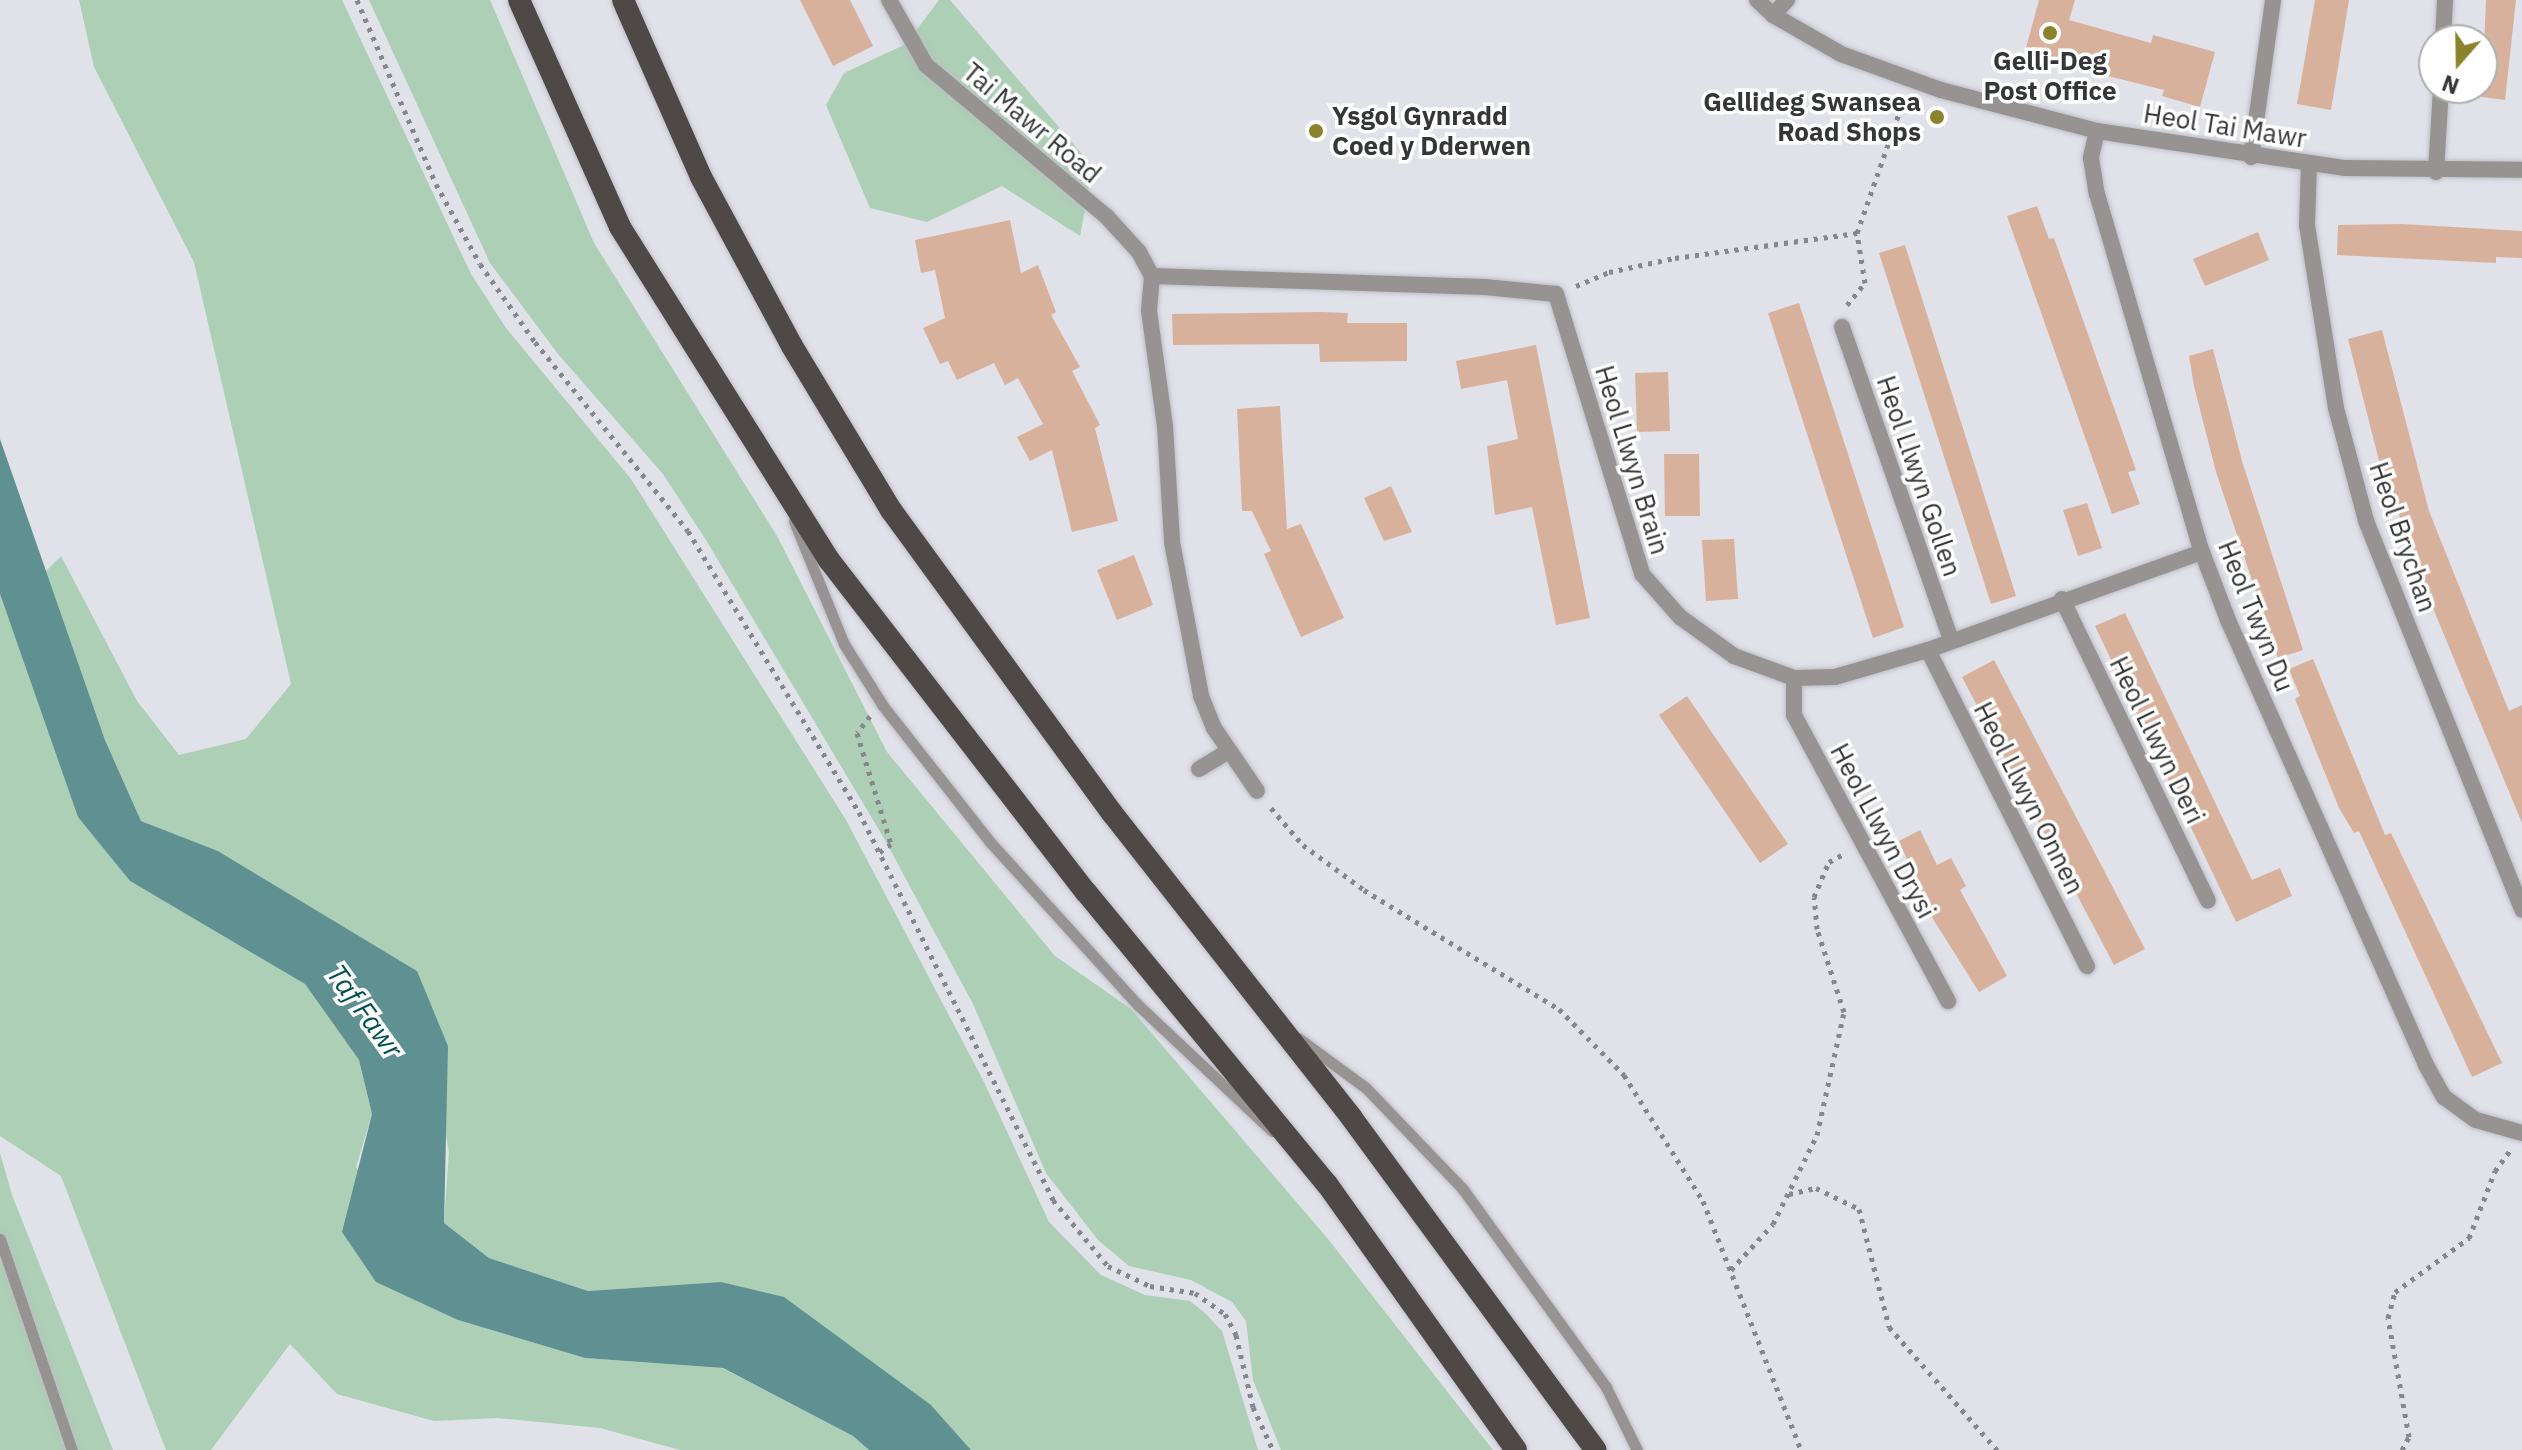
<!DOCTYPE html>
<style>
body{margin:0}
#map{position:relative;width:2522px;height:1450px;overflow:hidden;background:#e0e1e9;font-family:"IBM Plex Sans",sans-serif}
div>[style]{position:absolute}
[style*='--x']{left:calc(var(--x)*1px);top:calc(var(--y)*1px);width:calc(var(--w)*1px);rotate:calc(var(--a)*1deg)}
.green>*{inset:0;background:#accfb5}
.water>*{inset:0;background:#5f9193}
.building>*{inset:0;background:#d8b19c}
.path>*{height:5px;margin-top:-2.5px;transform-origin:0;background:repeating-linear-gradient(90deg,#86878c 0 4px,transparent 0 10px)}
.roads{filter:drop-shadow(0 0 2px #bebfc6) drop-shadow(0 0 2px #bebfc6)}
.service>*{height:11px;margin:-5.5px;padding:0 5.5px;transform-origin:5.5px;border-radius:5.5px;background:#979392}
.minor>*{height:16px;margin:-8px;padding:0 8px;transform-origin:8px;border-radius:8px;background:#979392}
.trunk>*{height:22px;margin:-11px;padding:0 11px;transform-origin:11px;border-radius:11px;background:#4e4846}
.dots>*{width:22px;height:22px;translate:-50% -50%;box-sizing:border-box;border:4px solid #fff;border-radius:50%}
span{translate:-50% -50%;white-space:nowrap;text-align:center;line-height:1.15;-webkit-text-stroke:7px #fff;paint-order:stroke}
.poi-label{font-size:26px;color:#353639;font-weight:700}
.right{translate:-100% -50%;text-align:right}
.left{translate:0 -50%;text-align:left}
.street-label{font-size:26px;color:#353639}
.water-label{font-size:28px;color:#004f51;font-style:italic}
.north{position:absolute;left:2418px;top:24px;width:80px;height:80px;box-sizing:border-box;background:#fff;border:2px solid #aeafb0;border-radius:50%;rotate:200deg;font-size:22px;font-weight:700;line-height:32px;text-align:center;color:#353639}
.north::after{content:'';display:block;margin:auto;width:28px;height:36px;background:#8a832b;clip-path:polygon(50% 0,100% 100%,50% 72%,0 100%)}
</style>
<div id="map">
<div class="green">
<i style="clip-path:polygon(79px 0,342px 0,471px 274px,506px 328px,631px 479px,846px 820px,983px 1080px,1049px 1222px,1101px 1275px,1145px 1295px,1190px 1301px,1205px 1313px,1222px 1331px,1258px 1450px,971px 1450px,931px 1405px,721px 1282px,588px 1291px,489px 1258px,444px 1223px,449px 1152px,417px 971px,218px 851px,141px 821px,105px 740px,46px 571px,61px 556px,137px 701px,179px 755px,246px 739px,291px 684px,194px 262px,94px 67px)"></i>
<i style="clip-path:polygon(369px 0,490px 0,594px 243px,777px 536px,887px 752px,1055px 956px,1131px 1009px,1328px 1239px,1493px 1450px,1281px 1450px,1253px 1380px,1246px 1321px,1232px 1302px,1191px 1280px,1129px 1266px,1098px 1240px,1046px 1173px,973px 1004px,885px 840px,706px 540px,663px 474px,558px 354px,490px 263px)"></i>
<i style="clip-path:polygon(939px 0,950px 0,1093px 167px,1080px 236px,1002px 186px,927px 222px,870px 208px,826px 105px,844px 73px,906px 44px)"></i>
<i style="clip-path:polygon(0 594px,79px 817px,130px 881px,305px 984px,359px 1060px,372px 1114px,356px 1167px,458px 1320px,585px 1358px,722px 1368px,853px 1436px,869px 1450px,680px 1450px,600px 1428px,497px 1418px,434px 1421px,337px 1394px,290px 1344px,211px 1450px,166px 1450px,61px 1176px,0 1136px)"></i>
<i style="clip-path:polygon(0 1153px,12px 1195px,113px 1450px,0 1450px)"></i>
</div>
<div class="water">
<i style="clip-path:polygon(0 439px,105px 740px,141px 821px,218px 851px,417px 971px,448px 1046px,444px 1223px,489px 1258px,588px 1291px,721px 1282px,784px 1297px,931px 1405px,971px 1450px,869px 1450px,853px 1436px,723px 1368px,585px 1358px,458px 1320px,376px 1282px,342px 1232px,372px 1114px,359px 1060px,305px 984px,130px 881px,78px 817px,0 594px)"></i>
</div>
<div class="building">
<i style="clip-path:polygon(800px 0,850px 0,873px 46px,833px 66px)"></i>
<i style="clip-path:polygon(2039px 0,2075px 0,2069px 20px,2151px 43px,2153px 35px,2215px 52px,2200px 107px,2162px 96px,2164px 90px,2024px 55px)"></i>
<i style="clip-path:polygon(2315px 0,2349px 0,2331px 110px,2297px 104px)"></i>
<i style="clip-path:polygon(2486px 0,2516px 0,2505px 100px,2482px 97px)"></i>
<i style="clip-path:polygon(2037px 206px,2049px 239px,2054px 238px,2136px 470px,2128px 472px,2140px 504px,2112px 514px,2007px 216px)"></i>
<i style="clip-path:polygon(1010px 220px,1021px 273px,1038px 265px,1056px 312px,1051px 315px,1080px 367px,1072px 371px,1100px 425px,1095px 428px,1118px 521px,1072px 532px,1052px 450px,1030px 461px,1017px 437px,1043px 424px,1018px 378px,1005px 385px,994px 363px,957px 380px,948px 361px,940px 364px,923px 328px,945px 318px,935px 270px,921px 273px,915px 240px)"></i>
<i style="clip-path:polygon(2402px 224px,2522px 231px,2522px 258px,2496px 257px,2496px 263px,2337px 255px,2338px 225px)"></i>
<i style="clip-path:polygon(2258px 232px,2269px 260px,2205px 286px,2193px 259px)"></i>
<i style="clip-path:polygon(1905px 245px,2016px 596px,1991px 604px,1879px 253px)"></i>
<i style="clip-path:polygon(1799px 303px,1904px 627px,1873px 638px,1768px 313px)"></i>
<i style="clip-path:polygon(1321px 312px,1348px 313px,1347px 323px,1407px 323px,1407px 361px,1320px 362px,1319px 344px,1173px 345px,1172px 314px)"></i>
<i style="clip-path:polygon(2382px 330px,2429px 511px,2509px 711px,2522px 705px,2522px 823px,2410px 553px,2390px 483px,2385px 484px,2348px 339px)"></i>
<i style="clip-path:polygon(1536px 345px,1590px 618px,1556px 625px,1532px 507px,1495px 515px,1487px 446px,1518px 439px,1507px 380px,1461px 389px,1456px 361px)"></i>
<i style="clip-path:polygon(2213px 349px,2242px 461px,2303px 650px,2278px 658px,2216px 472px,2194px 386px,2189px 356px)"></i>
<i style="clip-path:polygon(1668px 372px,1670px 431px,1637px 432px,1635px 373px)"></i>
<i style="clip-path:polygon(1280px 406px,1287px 529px,1301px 524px,1344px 618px,1301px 637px,1264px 554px,1271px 551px,1252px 511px,1242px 511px,1237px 409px)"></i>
<i style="clip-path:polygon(1664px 454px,1699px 454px,1700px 516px,1665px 516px)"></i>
<i style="clip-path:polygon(1391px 486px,1412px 532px,1384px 541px,1364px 498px)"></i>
<i style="clip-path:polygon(2087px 503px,2102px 548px,2078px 556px,2063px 510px)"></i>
<i style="clip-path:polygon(1734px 539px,1738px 599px,1706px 601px,1702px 540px)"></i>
<i style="clip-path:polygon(1134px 555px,1153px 605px,1117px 620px,1097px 570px)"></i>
<i style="clip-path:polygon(2125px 613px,2252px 880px,2280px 868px,2292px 896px,2236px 922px,2095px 626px)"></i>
<i style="clip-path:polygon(2313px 659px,2385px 835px,2391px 833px,2502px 1063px,2472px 1077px,2359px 831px,2354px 833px,2339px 808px,2295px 699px,2300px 696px,2289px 669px)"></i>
<i style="clip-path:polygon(1994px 660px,2145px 949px,2114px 965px,1962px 677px)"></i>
<i style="clip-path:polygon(1687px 696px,1788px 844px,1760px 863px,1659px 715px)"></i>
<i style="clip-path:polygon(1920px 830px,1937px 865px,1951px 858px,1966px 886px,1960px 890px,2007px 976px,1979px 992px,1933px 919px,1899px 841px)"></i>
</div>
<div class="path">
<i style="--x:357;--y:0;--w:200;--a:66.8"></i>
<i style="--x:436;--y:184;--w:91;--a:61.2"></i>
<i style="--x:480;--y:264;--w:95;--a:54.8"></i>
<i style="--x:535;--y:342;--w:243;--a:51"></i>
<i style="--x:688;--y:531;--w:329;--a:58.7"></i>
<i style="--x:859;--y:812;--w:434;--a:63.4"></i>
<i style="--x:1053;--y:1200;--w:86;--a:50.2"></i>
<i style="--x:1108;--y:1266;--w:47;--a:25.5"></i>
<i style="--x:1150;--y:1286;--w:46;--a:8.8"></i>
<i style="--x:1195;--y:1293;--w:37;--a:35"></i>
<i style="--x:1225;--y:1314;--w:24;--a:62"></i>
<i style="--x:1236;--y:1335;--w:74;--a:76.7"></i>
<i style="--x:1253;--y:1407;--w:47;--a:65.1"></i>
<i style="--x:1576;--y:286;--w:36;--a:-23"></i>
<i style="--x:1609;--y:272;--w:67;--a:-12"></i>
<i style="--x:1675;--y:258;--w:184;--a:-7.8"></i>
<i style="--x:1857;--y:233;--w:142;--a:-70.7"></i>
<i style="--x:1847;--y:305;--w:28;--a:-51"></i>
<i style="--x:1865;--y:283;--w:51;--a:-99.1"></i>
<i style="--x:870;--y:716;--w:21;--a:127"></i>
<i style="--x:857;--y:733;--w:116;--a:73"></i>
<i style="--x:891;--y:844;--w:14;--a:144"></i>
<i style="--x:1271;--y:808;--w:49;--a:49.1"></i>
<i style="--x:1303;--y:845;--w:76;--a:36.4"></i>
<i style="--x:1364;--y:890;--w:228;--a:31.4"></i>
<i style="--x:1559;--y:1009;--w:93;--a:45.4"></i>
<i style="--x:1624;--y:1075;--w:149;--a:57.9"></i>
<i style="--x:1703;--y:1201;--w:268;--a:68.5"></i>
<i style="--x:1789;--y:1194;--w:28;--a:-13"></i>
<i style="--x:1816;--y:1188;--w:48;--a:26"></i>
<i style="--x:1859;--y:1209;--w:122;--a:75.7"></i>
<i style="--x:1889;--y:1327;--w:164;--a:48.7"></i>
<i style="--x:1731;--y:1270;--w:62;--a:-47.6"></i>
<i style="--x:1773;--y:1224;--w:99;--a:-63.7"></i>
<i style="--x:1817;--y:1135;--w:126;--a:-77.6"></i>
<i style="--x:1844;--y:1012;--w:87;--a:-108"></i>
<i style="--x:1817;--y:929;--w:32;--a:-95"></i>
<i style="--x:1814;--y:897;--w:38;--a:-67"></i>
<i style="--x:1829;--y:862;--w:18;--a:-29"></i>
<i style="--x:2402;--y:1450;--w:15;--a:-62"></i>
<i style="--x:2409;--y:1437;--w:121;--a:-100"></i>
<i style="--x:2388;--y:1318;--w:27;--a:-75"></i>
<i style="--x:2395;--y:1292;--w:92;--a:-36.1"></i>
<i style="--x:2469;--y:1238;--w:72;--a:-68.8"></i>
<i style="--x:2495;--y:1171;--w:26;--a:-54"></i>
</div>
<div class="roads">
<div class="service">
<i style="--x:794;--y:521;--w:133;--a:67.9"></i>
<i style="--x:844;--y:644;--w:73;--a:57.8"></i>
<i style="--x:883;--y:706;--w:173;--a:51.8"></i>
<i style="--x:990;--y:842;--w:220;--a:47.8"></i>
<i style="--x:1138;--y:1005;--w:184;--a:43.2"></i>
<i style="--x:1298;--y:1038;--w:84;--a:36.3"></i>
<i style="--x:1366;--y:1088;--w:139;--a:46.2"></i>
<i style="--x:1462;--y:1188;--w:246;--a:54.1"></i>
<i style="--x:1606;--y:1387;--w:70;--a:63.8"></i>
<i style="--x:0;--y:1239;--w:223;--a:71.2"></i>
</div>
<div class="minor">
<i style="--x:889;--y:0;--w:75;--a:60.4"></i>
<i style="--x:926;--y:65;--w:236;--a:40"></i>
<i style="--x:1107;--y:217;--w:47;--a:47.6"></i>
<i style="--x:1139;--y:252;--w:27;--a:62"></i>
<i style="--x:1757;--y:0;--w:22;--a:43"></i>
<i style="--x:1773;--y:15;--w:78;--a:29.8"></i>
<i style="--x:1841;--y:54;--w:106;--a:19.8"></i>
<i style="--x:1941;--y:90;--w:161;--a:14.7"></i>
<i style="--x:2097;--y:131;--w:251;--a:8.5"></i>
<i style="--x:2345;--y:168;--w:177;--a:0.6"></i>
<i style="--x:1773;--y:15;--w:21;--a:-47"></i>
<i style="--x:2443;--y:40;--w:40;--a:-87.1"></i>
<i style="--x:2097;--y:131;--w:28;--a:103"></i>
<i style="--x:2091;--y:158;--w:36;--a:81"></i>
<i style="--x:2097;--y:194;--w:373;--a:73.7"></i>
<i style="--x:2202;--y:552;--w:73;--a:69.1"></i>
<i style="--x:2228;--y:620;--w:487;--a:66"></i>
<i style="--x:2426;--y:1065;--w:37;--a:61"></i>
<i style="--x:2444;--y:1097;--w:39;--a:36"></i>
<i style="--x:2476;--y:1120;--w:48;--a:15.8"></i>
<i style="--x:2251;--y:157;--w:159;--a:-82"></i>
<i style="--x:2309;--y:164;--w:61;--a:91.9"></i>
<i style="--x:2307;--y:225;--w:185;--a:81"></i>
<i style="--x:2336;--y:408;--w:117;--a:75.1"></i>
<i style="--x:2366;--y:521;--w:419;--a:68.1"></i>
<i style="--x:2436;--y:172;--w:84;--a:-86.6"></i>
<i style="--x:1152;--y:276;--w:333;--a:1.9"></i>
<i style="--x:1485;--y:287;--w:71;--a:5.6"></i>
<i style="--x:1556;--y:294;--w:293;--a:72.9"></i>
<i style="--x:1642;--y:574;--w:57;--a:48.5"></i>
<i style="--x:1680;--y:617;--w:67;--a:35.8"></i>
<i style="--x:1734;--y:656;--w:64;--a:20.1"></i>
<i style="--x:1794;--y:678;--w:41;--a:-1.4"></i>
<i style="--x:1835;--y:677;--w:97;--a:-16.2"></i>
<i style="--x:1928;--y:650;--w:291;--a:-19.7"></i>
<i style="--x:1152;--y:276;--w:35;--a:95"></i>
<i style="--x:1149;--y:311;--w:116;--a:82.1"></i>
<i style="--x:1165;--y:426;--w:116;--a:86.5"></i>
<i style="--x:1172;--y:542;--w:157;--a:79.3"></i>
<i style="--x:1201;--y:696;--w:35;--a:68"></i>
<i style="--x:1214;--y:728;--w:76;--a:55.7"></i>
<i style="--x:1842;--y:327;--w:331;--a:70.8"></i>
<i style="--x:2062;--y:599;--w:335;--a:64.2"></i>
<i style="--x:1928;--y:650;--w:354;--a:63.3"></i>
<i style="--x:1794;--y:678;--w:37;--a:90"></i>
<i style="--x:1794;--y:715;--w:325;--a:61.7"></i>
<i style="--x:1199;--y:769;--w:35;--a:-31"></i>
</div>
<div class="trunk">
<i style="--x:519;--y:0;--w:248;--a:66"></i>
<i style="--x:620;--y:227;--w:393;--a:57.9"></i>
<i style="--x:829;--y:560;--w:420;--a:52.3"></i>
<i style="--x:1086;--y:892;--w:379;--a:50.5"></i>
<i style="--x:1327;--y:1184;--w:326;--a:54.6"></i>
<i style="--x:623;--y:0;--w:193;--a:66.2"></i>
<i style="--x:701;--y:177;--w:192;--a:61.7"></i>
<i style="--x:792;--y:346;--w:192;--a:58.9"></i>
<i style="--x:891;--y:510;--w:375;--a:53.9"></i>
<i style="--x:1112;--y:813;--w:387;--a:51.8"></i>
<i style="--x:1351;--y:1117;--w:413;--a:53.7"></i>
</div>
</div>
<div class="dots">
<i style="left:2050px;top:33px;background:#8a832b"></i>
<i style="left:1937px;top:117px;background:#8a832b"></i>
<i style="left:1316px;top:131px;background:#8a832b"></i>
</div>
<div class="poi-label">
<span style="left:2050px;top:76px">Gelli-Deg<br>Post Office</span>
<span class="right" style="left:1921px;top:117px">Gellideg Swansea<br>Road Shops</span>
<span class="left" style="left:1332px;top:131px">Ysgol Gynradd<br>Coed y Dderwen</span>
</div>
<div class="street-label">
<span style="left:1032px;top:123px;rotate:40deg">Tai Mawr Road</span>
<span style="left:2225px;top:126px;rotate:9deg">Heol Tai Mawr</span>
<span style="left:1632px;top:460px;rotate:73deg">Heol Llwyn Brain</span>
<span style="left:1919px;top:476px;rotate:71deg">Heol Llwyn Gollen</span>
<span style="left:2403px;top:537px;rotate:71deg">Heol Brychan</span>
<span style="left:2256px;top:616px;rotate:68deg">Heol Twyn Du</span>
<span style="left:2157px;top:740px;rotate:64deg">Heol Llwyn Deri</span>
<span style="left:2029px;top:798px;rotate:63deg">Heol Llwyn Onnen</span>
<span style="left:1883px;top:831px;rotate:62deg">Heol Llwyn Drysi</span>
</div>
<div class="water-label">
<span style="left:365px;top:1011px;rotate:54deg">Taf Fawr</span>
</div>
<div class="north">N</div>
</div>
